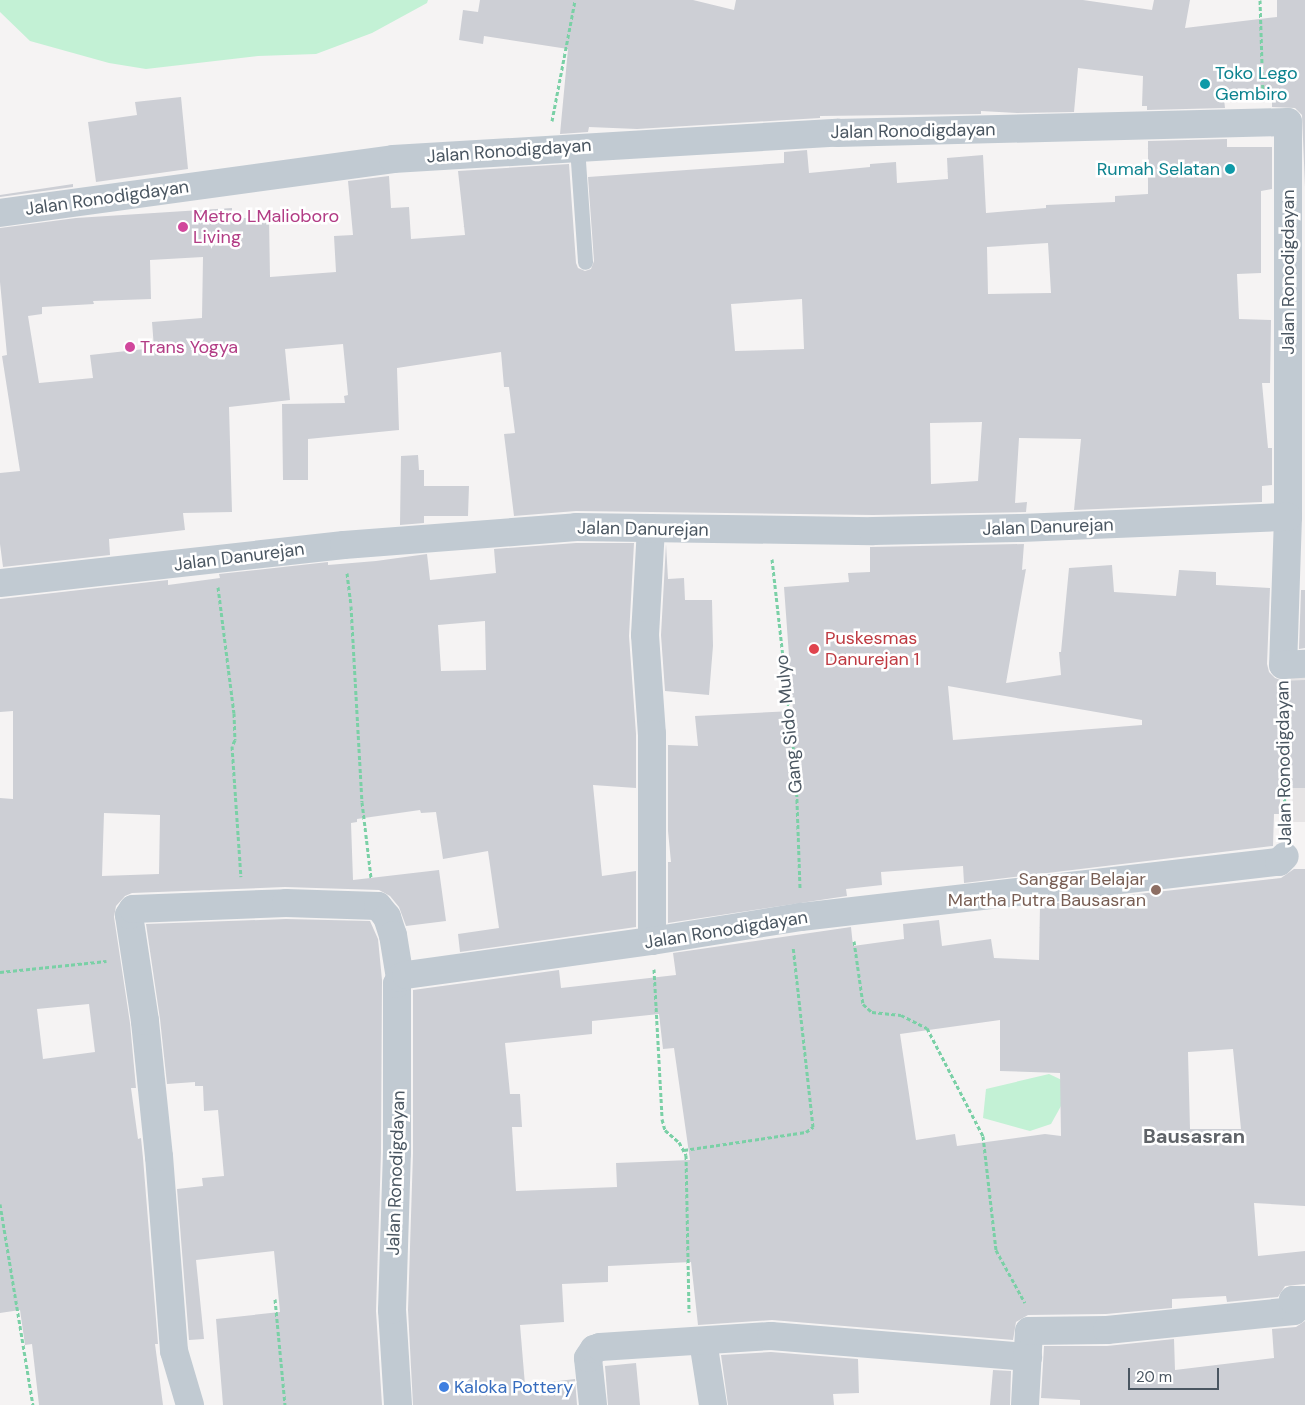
<!DOCTYPE html>
<style>
body{margin:0}
#map{position:relative;width:1305px;height:1405px;overflow:hidden;background:#f5f3f3;font-family:"DM Sans",sans-serif}
div>[style]{position:absolute}
[style*='--x']{left:calc(var(--x)*1px);top:calc(var(--y)*1px);width:calc(var(--w)*1px);rotate:calc(var(--a)*1deg)}
.education>*{inset:0;background:#e6e4e5}
.green>*{inset:0;background:#c3f1d5}
.building>*{inset:0;background:#cdcfd5}
.path>*{height:3px;margin-top:-1.5px;transform-origin:0;background:repeating-linear-gradient(90deg,#7ad0a6 0 4px,transparent 0 6.5px)}
.lane>*{height:15px;margin:-7.5px;padding:0 7.5px;transform-origin:7.5px;border-radius:7.5px;background:#c1cad2}
.street>*{height:28px;margin:-14px;padding:0 14px;transform-origin:14px;border-radius:14px;background:#c1cad2}
.dots>*{width:14px;height:14px;translate:-50% -50%;box-sizing:border-box;border:2px solid #fff;border-radius:50%}
span{translate:-50% -50%;white-space:nowrap;text-align:center;line-height:1.15;-webkit-text-stroke:5px #fff;paint-order:stroke}
.culture-label{font-size:18px;color:#0d838f}
.left{translate:0 -50%;text-align:left}
.right{translate:-100% -50%;text-align:right}
.street-label{font-size:18px;color:#4a5661}
.hotel-label{font-size:18px;color:#b23c85}
.health-label{font-size:18px;color:#be3a42}
.education-label{font-size:18px;color:#785e54}
.shop-label{font-size:18px;color:#366cbe}
.quarter-label{font-size:20px;color:#5f6368;font-weight:700}
.scale{position:absolute;left:1128px;top:1368px;width:91px;height:22px;box-sizing:border-box;border:2px solid #4a5661;border-top:0;padding-left:6px;font-size:15px;line-height:18px;white-space:nowrap;color:#4a5661;-webkit-text-stroke:4px #fff;paint-order:stroke}
</style>
<div id="map">
<div class="education">
<i style="clip-path:polygon(1290px 676px,1305px 676px,1305px 822px,1293px 822px)"></i>
</div>
<div class="green">
<i style="clip-path:polygon(0 0,428px 0,427px 3px,372px 33px,316px 54px,258px 56px,146px 69px,109px 63px,30px 41px,0 12px)"></i>
<i style="clip-path:polygon(1049px 1074px,1064px 1081px,1061px 1106px,1051px 1124px,1030px 1131px,983px 1118px,986px 1089px)"></i>
</div>
<div class="building">
<i style="clip-path:polygon(480px 0,693px 0,734px 10px,736px 0,1083px 0,1152px 10px,1154px 0,1190px 0,1185px 28px,1277px 17px,1277px 0,1305px 0,1305px 187px,1302px 115px,1295px 108px,1272px 107px,1272px 96px,1224px 99px,1225px 108px,1147px 110px,1147px 106px,1142px 106px,1143px 76px,1078px 68px,1074px 112px,1017px 113px,981px 111px,981px 114px,820px 116px,820px 118px,637px 129px,589px 127px,588px 132px,560px 134px,568px 49px,484px 36px,483px 44px,459px 40px,463px 10px,478px 12px)"></i>
<i style="clip-path:polygon(181px 97px,188px 169px,96px 182px,88px 122px,137px 115px,135px 102px)"></i>
<i style="clip-path:polygon(evenodd,1227px 139px,1227px 147px,1272px 147px,1272px 189px,1261px 191px,1261px 273px,1237px 274px,1239px 319px,1271px 320px,1270px 383px,1262px 383px,1268px 448px,1272px 448px,1272px 485px,1262px 486px,1262px 502px,1074px 510px,1081px 439px,1019px 438px,1015px 503px,1027px 502px,1026px 512px,873px 515px,576px 511px,514px 516px,504px 434px,515px 433px,509px 387px,504px 387px,501px 352px,397px 368px,399px 430px,308px 439px,308px 480px,283px 480px,282px 404px,345px 403px,344px 396px,348px 395px,343px 344px,285px 349px,290px 400px,229px 407px,232px 512px,183px 513px,185px 530px,109px 539px,110px 555px,3px 567px,0 544px,0 473px,20px 471px,2px 356px,7px 355px,0 282px,0 228px,76px 218px,232px 208px,232px 218px,269px 218px,270px 277px,336px 272px,334px 236px,353px 235px,348px 181px,389px 176px,391px 208px,409px 207px,411px 239px,465px 235px,458px 171px,569px 164px,576px 263px,578px 268px,585px 271px,591px 269px,594px 261px,588px 177px,784px 163px,784px 152px,807px 150px,809px 173px,870px 167px,870px 164px,896px 162px,897px 183px,948px 179px,947px 158px,983px 155px,986px 213px,1046px 208px,1046px 205px,1115px 202px,1115px 196px,1148px 194px,1148px 141px,1227px 139px,1048px 243px,1051px 293px,988px 294px,987px 247px,1048px 243px,1227px 139px,203px 257px,202px 318px,152px 322px,154px 348px,90px 355px,93px 378px,39px 383px,28px 316px,42px 314px,42px 307px,94px 304px,93px 301px,151px 299px,150px 260px,203px 257px,1227px 139px,802px 299px,804px 349px,735px 351px,731px 304px,802px 299px,1227px 139px,982px 422px,978px 481px,931px 484px,930px 423px,982px 422px)"></i>
<i style="clip-path:polygon(73px 184px,73px 187px,0 197px,0 195px)"></i>
<i style="clip-path:polygon(418px 455px,419px 470px,424px 470px,424px 486px,469px 486px,468px 516px,424px 516px,424px 523px,400px 525px,401px 456px)"></i>
<i style="clip-path:polygon(evenodd,576px 543px,634px 543px,629px 636px,636px 734px,636px 788px,593px 785px,602px 876px,636px 871px,636px 927px,460px 952px,458px 934px,499px 928px,488px 851px,443px 859px,436px 812px,421px 813px,420px 810px,357px 819px,357px 822px,351px 823px,353px 880px,439px 870px,446px 921px,406px 926px,399px 907px,390px 896px,379px 890px,285px 887px,132px 893px,125px 896px,116px 906px,114px 917px,130px 1023px,136px 1088px,131px 1088px,138px 1139px,141px 1138px,143px 1158px,158px 1344px,155px 1344px,163px 1405px,39px 1405px,32px 1344px,25px 1345px,20px 1310px,0 1313px,0 798px,13px 799px,13px 711px,0 712px,0 599px,168px 580px,168px 585px,220px 578px,219px 574px,328px 562px,328px 565px,376px 561px,427px 554px,430px 580px,496px 573px,494px 549px,576px 543px,485px 621px,486px 670px,441px 671px,438px 625px,485px 621px,576px 543px,104px 813px,160px 815px,159px 874px,102px 876px,104px 813px,576px 543px,89px 1004px,95px 1052px,43px 1059px,37px 1009px,89px 1004px)"></i>
<i style="clip-path:polygon(666px 544px,668px 579px,684px 578px,685px 600px,712px 600px,713px 646px,709px 695px,665px 691px,661px 635px)"></i>
<i style="clip-path:polygon(evenodd,1024px 544px,1022px 570px,1026px 569px,1006px 683px,1061px 675px,1059px 652px,1061px 652px,1069px 568px,1112px 565px,1114px 592px,1176px 596px,1179px 570px,1216px 572px,1216px 585px,1270px 588px,1267px 664px,1269px 672px,1275px 678px,1283px 681px,1305px 680px,1305px 788px,1281px 788px,1279px 814px,1274px 814px,1273px 846px,964px 883px,963px 866px,881px 872px,882px 885px,846px 889px,847px 896px,668px 923px,668px 862px,671px 862px,668px 831px,668px 745px,698px 746px,695px 716px,793px 711px,784px 587px,849px 582px,848px 573px,870px 572px,870px 547px,1024px 544px,948px 686px,1142px 720px,1142px 725px,953px 740px,948px 686px)"></i>
<i style="clip-path:polygon(1301px 590px,1305px 590px,1305px 648px,1299px 649px)"></i>
<i style="clip-path:polygon(evenodd,1294px 869px,1305px 869px,1305px 1206px,1254px 1203px,1258px 1256px,1305px 1251px,1305px 1284px,1285px 1286px,1278px 1297px,1227px 1302px,1226px 1296px,1172px 1299px,1172px 1308px,1106px 1314px,1028px 1315px,1016px 1322px,1013px 1340px,772px 1320px,698px 1325px,691px 1262px,608px 1266px,608px 1282px,562px 1284px,564px 1322px,520px 1325px,525px 1385px,575px 1379px,577px 1405px,413px 1405px,408px 1310px,413px 1153px,413px 990px,559px 970px,561px 988px,676px 975px,673px 953px,851px 927px,853px 946px,904px 939px,903px 924px,939px 920px,942px 946px,991px 939px,994px 958px,1039px 960px,1040px 905px,1281px 878px,1294px 869px,659px 1014px,663px 1049px,674px 1048px,690px 1160px,616px 1163px,617px 1187px,516px 1191px,512px 1127px,522px 1127px,520px 1094px,510px 1094px,505px 1043px,592px 1034px,592px 1021px,659px 1014px,1294px 869px,1000px 1020px,1000px 1071px,1060px 1073px,1061px 1136px,1045px 1134px,957px 1146px,955px 1134px,916px 1140px,900px 1034px,1000px 1020px,1294px 869px,1233px 1049px,1241px 1129px,1190px 1129px,1188px 1052px,1233px 1049px)"></i>
<i style="clip-path:polygon(286px 919px,370px 921px,378px 939px,382px 980px,381px 1153px,376px 1311px,382px 1405px,223px 1405px,216px 1319px,280px 1312px,274px 1251px,196px 1260px,204px 1339px,189px 1340px,177px 1189px,203px 1186px,202px 1178px,224px 1176px,218px 1110px,204px 1111px,203px 1086px,195px 1086px,195px 1082px,167px 1084px,160px 1019px,146px 924px)"></i>
<i style="clip-path:polygon(1305px 1321px,1305px 1405px,1080px 1405px,1080px 1400px,1041px 1398px,1044px 1346px,1107px 1346px,1174px 1339px,1175px 1370px,1274px 1358px,1272px 1329px,1296px 1327px)"></i>
<i style="clip-path:polygon(771px 1352px,858px 1359px,859px 1393px,833px 1394px,834px 1405px,728px 1405px,721px 1355px)"></i>
<i style="clip-path:polygon(636px 1363px,640px 1405px,608px 1405px,605px 1366px)"></i>
<i style="clip-path:polygon(993px 1370px,1011px 1371px,1010px 1405px,990px 1405px)"></i>
</div>
<div class="path">
<i style="--x:1260;--y:0;--w:94;--a:88.2"></i>
<i style="--x:552;--y:121;--w:123;--a:-79.2"></i>
<i style="--x:772;--y:559;--w:215;--a:83.6"></i>
<i style="--x:796;--y:773;--w:116;--a:88"></i>
<i style="--x:347;--y:573;--w:33;--a:83"></i>
<i style="--x:351;--y:606;--w:196;--a:86.8"></i>
<i style="--x:362;--y:802;--w:77;--a:83.2"></i>
<i style="--x:218;--y:587;--w:127;--a:82.8"></i>
<i style="--x:234;--y:713;--w:27;--a:88"></i>
<i style="--x:235;--y:740;--w:7;--a:117"></i>
<i style="--x:232;--y:746;--w:131;--a:86.1"></i>
<i style="--x:1283;--y:695;--w:133;--a:89.1"></i>
<i style="--x:854;--y:941;--w:64;--a:81.9"></i>
<i style="--x:863;--y:1004;--w:12;--a:42"></i>
<i style="--x:872;--y:1012;--w:29;--a:6"></i>
<i style="--x:901;--y:1015;--w:29;--a:27"></i>
<i style="--x:927;--y:1028;--w:122;--a:62.6"></i>
<i style="--x:983;--y:1136;--w:115;--a:83.5"></i>
<i style="--x:996;--y:1250;--w:60;--a:61.3"></i>
<i style="--x:654;--y:969;--w:150;--a:86.9"></i>
<i style="--x:662;--y:1119;--w:11;--a:75"></i>
<i style="--x:665;--y:1130;--w:18;--a:41"></i>
<i style="--x:679;--y:1142;--w:15;--a:62"></i>
<i style="--x:686;--y:1155;--w:157;--a:88.9"></i>
<i style="--x:0;--y:972;--w:107;--a:-5.9"></i>
<i style="--x:684;--y:1150;--w:123;--a:-8.4"></i>
<i style="--x:806;--y:1132;--w:9;--a:-36"></i>
<i style="--x:813;--y:1127;--w:181;--a:-96.3"></i>
<i style="--x:0;--y:1204;--w:204;--a:80.7"></i>
<i style="--x:275;--y:1299;--w:106;--a:84.6"></i>
</div>
<div class="lane">
<i style="--x:577;--y:147;--w:115;--a:86"></i>
</div>
<div class="street">
<i style="--x:0;--y:213;--w:397;--a:-7.8"></i>
<i style="--x:393;--y:159;--w:445;--a:-3.4"></i>
<i style="--x:837;--y:133;--w:451;--a:-1.4"></i>
<i style="--x:1288;--y:122;--w:395;--a:90"></i>
<i style="--x:1288;--y:517;--w:148;--a:91.9"></i>
<i style="--x:1283;--y:665;--w:22;--a:-3"></i>
<i style="--x:651;--y:528;--w:107;--a:93.2"></i>
<i style="--x:645;--y:635;--w:99;--a:86"></i>
<i style="--x:652;--y:734;--w:207;--a:90"></i>
<i style="--x:0;--y:583;--w:346;--a:-6.3"></i>
<i style="--x:344;--y:545;--w:233;--a:-4.4"></i>
<i style="--x:576;--y:527;--w:297;--a:0.8"></i>
<i style="--x:873;--y:531;--w:148;--a:-1.2"></i>
<i style="--x:1021;--y:528;--w:267;--a:-2.4"></i>
<i style="--x:703;--y:1341;--w:65;--a:81.1"></i>
<i style="--x:190;--y:1405;--w:56;--a:-106.5"></i>
<i style="--x:174;--y:1351;--w:195;--a:-94.4"></i>
<i style="--x:159;--y:1157;--w:137;--a:-95.9"></i>
<i style="--x:145;--y:1021;--w:107;--a:-98.6"></i>
<i style="--x:129;--y:915;--w:7;--a:-56"></i>
<i style="--x:133;--y:909;--w:153;--a:-2.2"></i>
<i style="--x:286;--y:903;--w:92;--a:1.9"></i>
<i style="--x:378;--y:906;--w:14;--a:51"></i>
<i style="--x:387;--y:917;--w:19;--a:72"></i>
<i style="--x:393;--y:935;--w:44;--a:80.8"></i>
<i style="--x:398;--y:1405;--w:95;--a:-93.6"></i>
<i style="--x:392;--y:1310;--w:157;--a:-88.2"></i>
<i style="--x:397;--y:1153;--w:169;--a:-90"></i>
<i style="--x:397;--y:984;--w:7;--a:-63"></i>
<i style="--x:400;--y:978;--w:7;--a:-27"></i>
<i style="--x:406;--y:975;--w:248;--a:-7.9"></i>
<i style="--x:652;--y:941;--w:151;--a:-9.2"></i>
<i style="--x:801;--y:917;--w:481;--a:-6.6"></i>
<i style="--x:1279;--y:862;--w:8;--a:-45"></i>
<i style="--x:593;--y:1405;--w:47;--a:-96.1"></i>
<i style="--x:588;--y:1358;--w:11;--a:-56"></i>
<i style="--x:594;--y:1349;--w:6;--a:-18"></i>
<i style="--x:600;--y:1347;--w:171;--a:-3.7"></i>
<i style="--x:771;--y:1336;--w:258;--a:4.7"></i>
<i style="--x:1025;--y:1405;--w:74;--a:-86.9"></i>
<i style="--x:1029;--y:1331;--w:78;--a:-0.7"></i>
<i style="--x:1107;--y:1330;--w:188;--a:-5.8"></i>
<i style="--x:1294;--y:1311;--w:11;--a:-95"></i>
<i style="--x:1293;--y:1300;--w:12;--a:0"></i>
</div>
<div class="dots">
<i style="left:1205px;top:84px;background:#0f9aa8"></i>
<i style="left:1230px;top:169px;background:#0f9aa8"></i>
<i style="left:183px;top:227px;background:#d1479c"></i>
<i style="left:130px;top:347px;background:#d1479c"></i>
<i style="left:814px;top:649px;background:#e0444e"></i>
<i style="left:1156px;top:890px;background:#8d6e63"></i>
<i style="left:444px;top:1387px;background:#3f7fe0"></i>
</div>
<div class="culture-label">
<span class="left" style="left:1215px;top:84px">Toko Lego<br>Gembiro</span>
<span class="right" style="left:1220px;top:169px">Rumah Selatan</span>
</div>
<div class="street-label">
<span style="left:913px;top:131px;rotate:-1deg">Jalan Ronodigdayan</span>
<span style="left:509px;top:151px;rotate:-4deg">Jalan Ronodigdayan</span>
<span style="left:107px;top:198px;rotate:-8deg">Jalan Ronodigdayan</span>
<span style="left:1288px;top:272px;rotate:-90deg">Jalan Ronodigdayan</span>
<span style="left:1048px;top:527px;rotate:-2deg">Jalan Danurejan</span>
<span style="left:643px;top:529px;rotate:1deg">Jalan Danurejan</span>
<span style="left:239px;top:557px;rotate:-7deg">Jalan Danurejan</span>
<span style="left:789px;top:724px;rotate:-96deg">Gang Sido Mulyo</span>
<span style="left:1284px;top:763px;rotate:-91deg">Jalan Ronodigdayan</span>
<span style="left:726px;top:930px;rotate:-9deg">Jalan Ronodigdayan</span>
<span style="left:396px;top:1173px;rotate:-88deg">Jalan Ronodigdayan</span>
</div>
<div class="hotel-label">
<span class="left" style="left:193px;top:227px">Metro LMalioboro<br>Living</span>
<span class="left" style="left:140px;top:347px">Trans Yogya</span>
</div>
<div class="health-label">
<span class="left" style="left:825px;top:649px">Puskesmas<br>Danurejan 1</span>
</div>
<div class="education-label">
<span class="right" style="left:1146px;top:890px">Sanggar Belajar<br>Martha Putra Bausasran</span>
</div>
<div class="shop-label">
<span class="left" style="left:454px;top:1387px">Kaloka Pottery</span>
</div>
<div class="quarter-label">
<span style="left:1194px;top:1136px">Bausasran</span>
</div>
<div class="scale">20 m</div>
</div>
